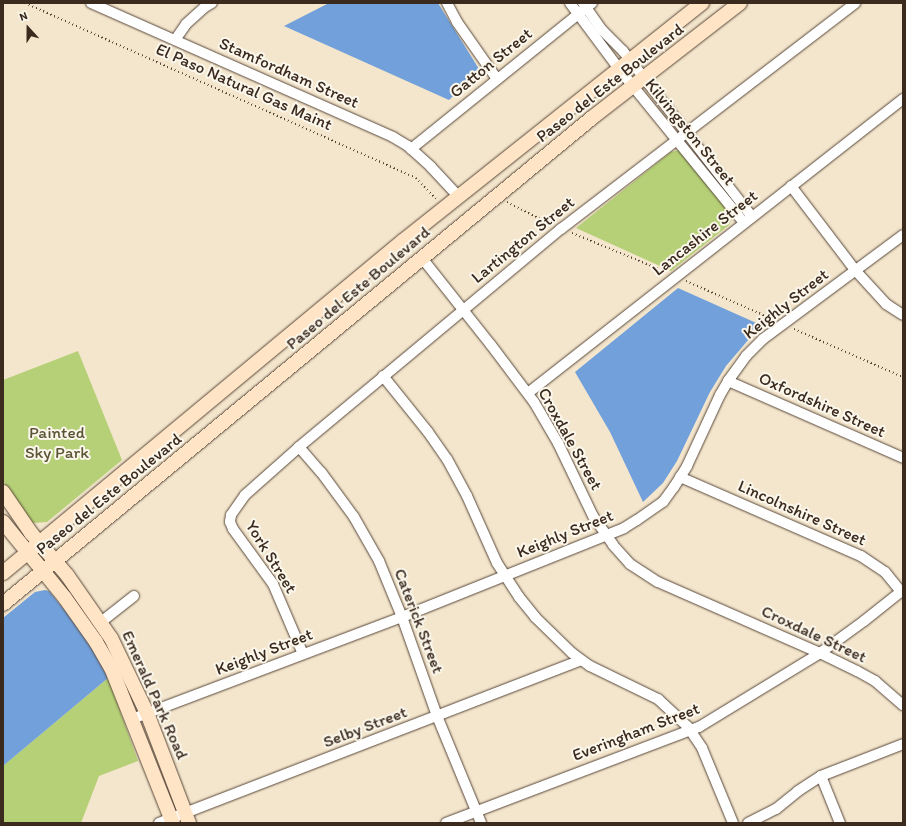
<!DOCTYPE html>
<style>
body{margin:0}
#map{position:relative;width:906px;height:826px;overflow:hidden;background:#f4e6cd;font-family:Itim,sans-serif}
div>[style]{position:absolute}
[style*='--x']{left:calc(var(--x)*1px);top:calc(var(--y)*1px);width:calc(var(--w)*1px);rotate:calc(var(--a)*1deg)}
.green>*{inset:0;background:#b5d076}
.water>*{inset:0;background:#72a0db}
.path>*{height:1.5px;margin-top:-0.75px;transform-origin:0;background:repeating-linear-gradient(90deg,#574638 0 1px,transparent 0 4px)}
.roads{filter:drop-shadow(0 0 1px #574638) drop-shadow(0 0 1px #574638)}
.street>*{height:10px;margin:-5px;padding:0 5px;transform-origin:5px;border-radius:5px;background:#fff}
.secondary>*{height:14px;margin:-7px;padding:0 7px;transform-origin:7px;border-radius:7px;background:#ffe4c6}
span{translate:-50% -50%;white-space:nowrap;text-align:center;line-height:1.15;-webkit-text-stroke:4px #fbf7ec;paint-order:stroke}
.street-label{font-size:17px;color:#3b2a1e}
.park-label{font-size:17px;color:#5a5434}
.frame{position:absolute;inset:0;border:4px solid #3b2a1e;pointer-events:none}
.north{position:absolute;left:8px;top:8px;width:40px;height:40px;-webkit-text-stroke:3px #fbf7ec;paint-order:stroke;rotate:339deg;font-size:11px;font-weight:700;line-height:16px;text-align:center;color:#3b2a1e}
.north::after{content:'';display:block;margin:auto;width:14px;height:18px;background:#3b2a1e;clip-path:polygon(50% 0,100% 100%,50% 72%,0 100%)}
</style>
<div id="map">
<div class="green">
<i style="clip-path:polygon(679px 150px,733px 217px,729px 225px,671px 271px,576px 228px,671px 152px)"></i>
<i style="clip-path:polygon(78px 351px,122px 460px,47px 522px,33px 523px,11px 497px,3px 480px,3px 380px)"></i>
<i style="clip-path:polygon(108px 678px,138px 761px,99px 776px,81px 823px,3px 823px,3px 766px)"></i>
</div>
<div class="water">
<i style="clip-path:polygon(329px 3px,438px 3px,479px 69px,476px 74px,449px 100px,284px 26px)"></i>
<i style="clip-path:polygon(678px 288px,763px 326px,749px 339px,726px 366px,710px 392px,677px 461px,663px 483px,643px 502px,610px 432px,575px 372px)"></i>
<i style="clip-path:polygon(45px 590px,49px 591px,88px 639px,108px 678px,3px 766px,3px 618px,35px 592px)"></i>
</div>
<div class="path">
<i style="--x:25;--y:3;--w:428;--a:24.1"></i>
<i style="--x:416;--y:178;--w:30;--a:46"></i>
<i style="--x:507;--y:202;--w:51;--a:27.1"></i>
<i style="--x:572;--y:233;--w:102;--a:22.5"></i>
<i style="--x:686;--y:281;--w:94;--a:23.8"></i>
<i style="--x:794;--y:329;--w:119;--a:23.8"></i>
</div>
<div class="roads">
<div class="street">
<i style="--x:91;--y:3;--w:330;--a:23.9"></i>
<i style="--x:393;--y:137;--w:17;--a:31"></i>
<i style="--x:408;--y:146;--w:31;--a:42"></i>
<i style="--x:431;--y:167;--w:40;--a:47"></i>
<i style="--x:447;--y:3;--w:21;--a:62"></i>
<i style="--x:457;--y:22;--w:70;--a:54.9"></i>
<i style="--x:570;--y:3;--w:82;--a:53.4"></i>
<i style="--x:619;--y:69;--w:198;--a:50.9"></i>
<i style="--x:583;--y:3;--w:33;--a:55"></i>
<i style="--x:602;--y:30;--w:30;--a:45"></i>
<i style="--x:623;--y:51;--w:210;--a:52.1"></i>
<i style="--x:175;--y:40;--w:19;--a:-55"></i>
<i style="--x:186;--y:24;--w:25;--a:-42"></i>
<i style="--x:205;--y:7;--w:8;--a:-30"></i>
<i style="--x:411;--y:149;--w:233;--a:-38.9"></i>
<i style="--x:791;--y:186;--w:106;--a:52.7"></i>
<i style="--x:855;--y:270;--w:46;--a:47.6"></i>
<i style="--x:886;--y:304;--w:20;--a:33"></i>
<i style="--x:422;--y:258;--w:111;--a:51.6"></i>
<i style="--x:491;--y:345;--w:71;--a:53"></i>
<i style="--x:534;--y:402;--w:48;--a:59.7"></i>
<i style="--x:558;--y:443;--w:81;--a:64.4"></i>
<i style="--x:593;--y:516;--w:35;--a:55"></i>
<i style="--x:613;--y:545;--w:25;--a:48"></i>
<i style="--x:630;--y:564;--w:33;--a:33"></i>
<i style="--x:658;--y:582;--w:177;--a:23.7"></i>
<i style="--x:820;--y:653;--w:41;--a:25.9"></i>
<i style="--x:857;--y:671;--w:21;--a:29"></i>
<i style="--x:875;--y:681;--w:37;--a:41"></i>
<i style="--x:383;--y:376;--w:72;--a:51.2"></i>
<i style="--x:428;--y:432;--w:33;--a:55"></i>
<i style="--x:447;--y:459;--w:42;--a:61.6"></i>
<i style="--x:467;--y:496;--w:73;--a:65.9"></i>
<i style="--x:497;--y:563;--w:40;--a:57.1"></i>
<i style="--x:519;--y:597;--w:26;--a:51"></i>
<i style="--x:535;--y:617;--w:52;--a:44.2"></i>
<i style="--x:572;--y:653;--w:22;--a:36"></i>
<i style="--x:590;--y:666;--w:76;--a:25.9"></i>
<i style="--x:658;--y:699;--w:41;--a:43"></i>
<i style="--x:688;--y:727;--w:25;--a:56"></i>
<i style="--x:702;--y:748;--w:81;--a:67.5"></i>
<i style="--x:728;--y:381;--w:191;--a:23.7"></i>
<i style="--x:528;--y:393;--w:477;--a:-38.1"></i>
<i style="--x:299;--y:447;--w:33;--a:49"></i>
<i style="--x:321;--y:472;--w:56;--a:53.7"></i>
<i style="--x:354;--y:517;--w:51;--a:60.4"></i>
<i style="--x:379;--y:561;--w:61;--a:67.7"></i>
<i style="--x:402;--y:617;--w:105;--a:70.5"></i>
<i style="--x:437;--y:716;--w:116;--a:67.6"></i>
<i style="--x:680;--y:477;--w:197;--a:23.6"></i>
<i style="--x:861;--y:556;--w:29;--a:34"></i>
<i style="--x:885;--y:572;--w:26;--a:51"></i>
<i style="--x:101;--y:622;--w:42;--a:-38.2"></i>
<i style="--x:303;--y:654;--w:76;--a:-113.2"></i>
<i style="--x:273;--y:584;--w:68;--a:-126"></i>
<i style="--x:233;--y:529;--w:8;--a:-113"></i>
<i style="--x:230;--y:522;--w:7;--a:-82"></i>
<i style="--x:231;--y:515;--w:24;--a:-55"></i>
<i style="--x:245;--y:495;--w:72;--a:-41.6"></i>
<i style="--x:299;--y:447;--w:341;--a:-39.8"></i>
<i style="--x:561;--y:229;--w:371;--a:-37.5"></i>
<i style="--x:132;--y:719;--w:289;--a:-20.7"></i>
<i style="--x:402;--y:617;--w:239;--a:-21.8"></i>
<i style="--x:624;--y:528;--w:15;--a:-32"></i>
<i style="--x:637;--y:520;--w:32;--a:-35"></i>
<i style="--x:663;--y:502;--w:19;--a:-54"></i>
<i style="--x:674;--y:487;--w:25;--a:-58"></i>
<i style="--x:687;--y:466;--w:78;--a:-65.1"></i>
<i style="--x:720;--y:395;--w:16;--a:-60"></i>
<i style="--x:728;--y:381;--w:31;--a:-54"></i>
<i style="--x:746;--y:356;--w:24;--a:-45"></i>
<i style="--x:763;--y:339;--w:174;--a:-36.6"></i>
<i style="--x:821;--y:776;--w:51;--a:68"></i>
<i style="--x:159;--y:823;--w:452;--a:-21.1"></i>
<i style="--x:446;--y:823;--w:271;--a:-20.8"></i>
<i style="--x:699;--y:727;--w:142;--a:-31.4"></i>
<i style="--x:820;--y:653;--w:54;--a:-36"></i>
<i style="--x:864;--y:621;--w:50;--a:-38.5"></i>
<i style="--x:748;--y:823;--w:31;--a:-27"></i>
<i style="--x:776;--y:809;--w:28;--a:-39"></i>
<i style="--x:798;--y:791;--w:27;--a:-33"></i>
<i style="--x:821;--y:776;--w:88;--a:-21.3"></i>
</div>
<div class="secondary">
<i style="--x:3;--y:492;--w:50;--a:55.7"></i>
<i style="--x:31;--y:533;--w:55;--a:49.4"></i>
<i style="--x:67;--y:575;--w:77;--a:55.1"></i>
<i style="--x:111;--y:638;--w:83;--a:64.4"></i>
<i style="--x:147;--y:713;--w:118;--a:69.1"></i>
<i style="--x:3;--y:522;--w:98;--a:50.8"></i>
<i style="--x:65;--y:598;--w:54;--a:54.8"></i>
<i style="--x:96;--y:642;--w:32;--a:60"></i>
<i style="--x:112;--y:670;--w:165;--a:68.3"></i>
<i style="--x:3;--y:573;--w:521;--a:-39.71"></i>
<i style="--x:404;--y:240;--w:381;--a:-38.5"></i>
<i style="--x:3;--y:604;--w:765;--a:-39.54"></i>
<i style="--x:593;--y:117;--w:186;--a:-37.8"></i>
</div>
</div>
<div class="street-label">
<span style="left:491px;top:63px;rotate:-39deg">Gatton Street</span>
<span style="left:289px;top:73px;rotate:24deg">Stamfordham Street</span>
<span style="left:610px;top:83px;rotate:-38deg">Paseo del Este Boulevard</span>
<span style="left:244px;top:87px;rotate:24deg">El Paso Natural Gas Maint</span>
<span style="left:690px;top:132px;rotate:51deg">Kilvingston Street</span>
<span style="left:705px;top:233px;rotate:-38deg">Lancashire Street</span>
<span style="left:523px;top:240px;rotate:-39deg">Lartington Street</span>
<span style="left:358px;top:288px;rotate:-40deg">Paseo del Este Boulevard</span>
<span style="left:786px;top:304px;rotate:-38deg">Keighly Street</span>
<span style="left:822px;top:405px;rotate:24deg">Oxfordshire Street</span>
<span style="left:570px;top:439px;rotate:61deg">Croxdale Street</span>
<span style="left:109px;top:494px;rotate:-39deg">Paseo del Este Boulevard</span>
<span style="left:802px;top:513px;rotate:24deg">Lincolnshire Street</span>
<span style="left:565px;top:534px;rotate:-22deg">Keighly Street</span>
<span style="left:271px;top:557px;rotate:58deg">York Street</span>
<span style="left:419px;top:621px;rotate:69deg">Caterick Street</span>
<span style="left:814px;top:634px;rotate:25deg">Croxdale Street</span>
<span style="left:264px;top:652px;rotate:-21deg">Keighly Street</span>
<span style="left:155px;top:695px;rotate:66deg">Emerald Park Road</span>
<span style="left:365px;top:727px;rotate:-21deg">Selby Street</span>
<span style="left:636px;top:732px;rotate:-21deg">Everingham Street</span>
</div>
<div class="park-label">
<span style="left:57px;top:443px">Painted<br>Sky Park</span>
</div>
<div class="frame"></div>
<div class="north">N</div>
</div>
